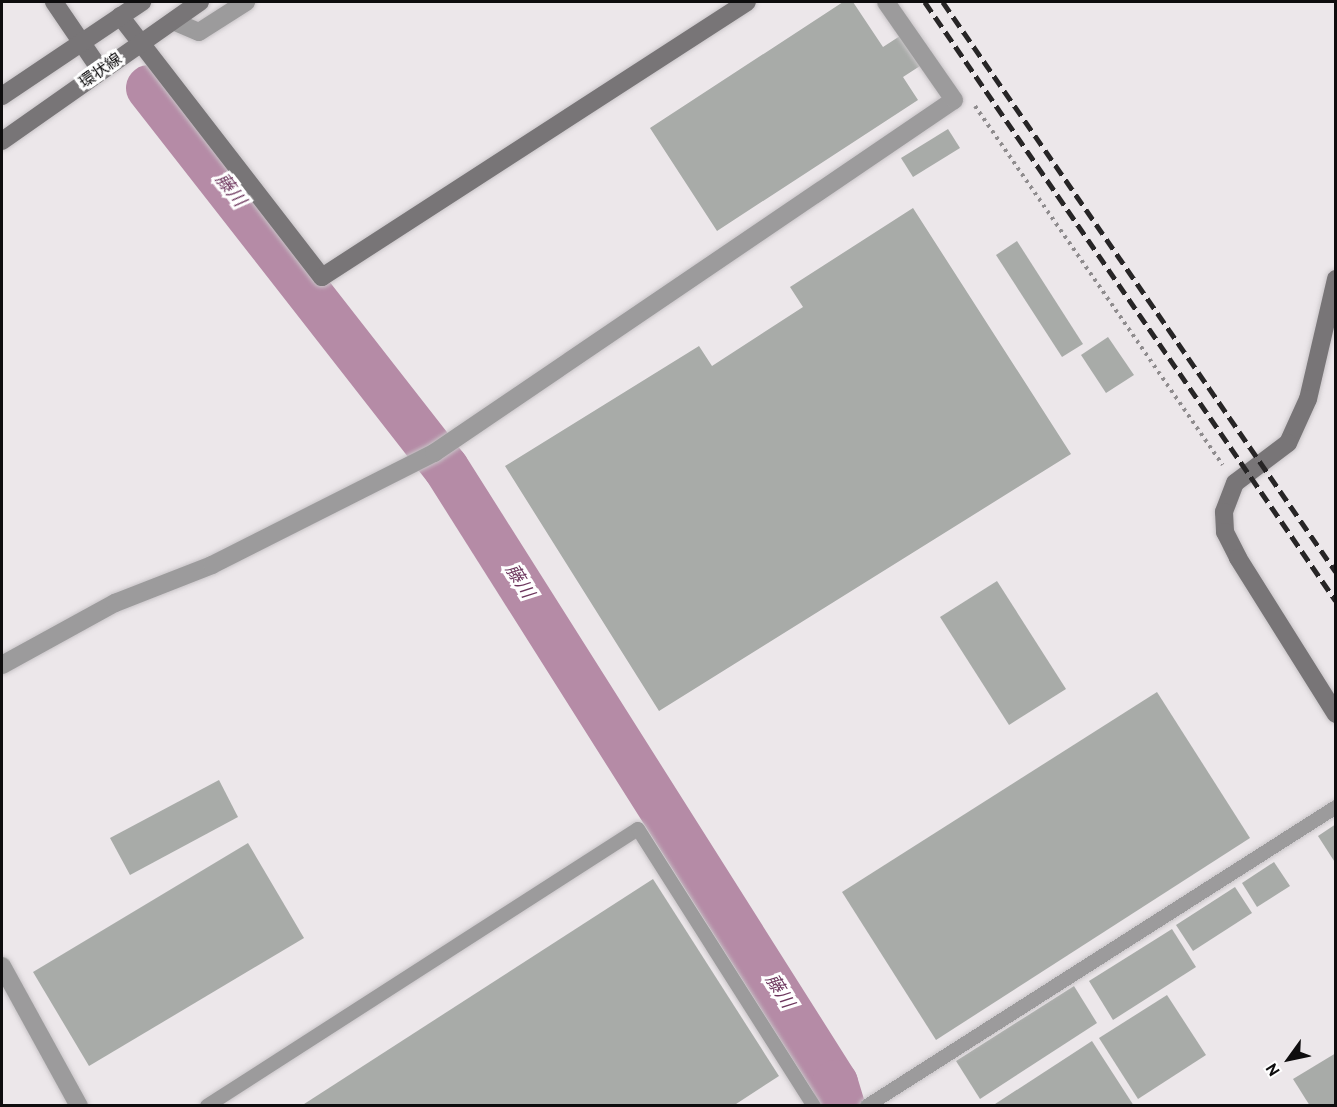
<!DOCTYPE html>
<meta charset="utf-8">
<style>
body{margin:0}
#map{position:relative;width:1337px;height:1107px;overflow:hidden;background:#ece7ea;font-family:Overpass,"Noto Sans JP",sans-serif}
div>[style]{position:absolute}
[style*='--x']{left:calc(var(--x)*1px);top:calc(var(--y)*1px);width:calc(var(--w)*1px);rotate:calc(var(--a)*1deg)}
.river>*{height:46px;margin:-23px;padding:0 23px;transform-origin:23px;border-radius:23px;background:#b58ba6}
.building>*{inset:0;background:#a8aba8}
.path>*{height:4px;margin-top:-2px;transform-origin:0;background:repeating-linear-gradient(90deg,#8f8c8e 0 3px,transparent 0 7.5px)}
.roads{filter:drop-shadow(0 0 2px #c8c4c7) drop-shadow(0 0 2px #c8c4c7)}
.lane>*{height:14px;margin:-7px;padding:0 7px;transform-origin:7px;border-radius:7px;background:#9c9b9c}
.street>*{height:18px;margin:-9px;padding:0 9px;transform-origin:9px;border-radius:9px;background:#9c9b9c}
.secondary>*{height:18px;margin:-9px;padding:0 9px;transform-origin:9px;border-radius:9px;background:#787577}
.rail>*{height:4.5px;margin-top:-2.25px;transform-origin:0;background:repeating-linear-gradient(90deg,#272526 0 12px,transparent 0 18px)}
span{translate:-50% -50%;white-space:nowrap;text-align:center;line-height:1.15;-webkit-text-stroke:6px #fff;paint-order:stroke}
.street-label{font-size:16px;color:#0e0d0e}
.water-label{font-size:18px;color:#6d365d;font-style:italic}
.frame{position:absolute;inset:0;border:3px solid #0e0d0e;pointer-events:none}
.north{position:absolute;left:1259px;top:1029px;width:60px;height:60px;-webkit-text-stroke:4px #fff;paint-order:stroke;rotate:237deg;font-size:16px;font-weight:700;line-height:24px;text-align:center;color:#0e0d0e}
.north::after{content:'';display:block;margin:auto;width:21px;height:27px;background:#0e0d0e;clip-path:polygon(50% 0,100% 100%,50% 72%,0 100%)}
</style>
<div id="map">
<div class="river">
<i style="--x:149;--y:88;--w:482;--a:52"></i>
<i style="--x:446;--y:468;--w:728;--a:57.69"></i>
<i style="--x:835;--y:1083;--w:24;--a:73"></i>
</div>
<div class="building">
<i style="clip-path:polygon(843px 2px,853px 2px,883px 47px,900px 36px,920px 66px,903px 77px,918px 100px,717px 231px,650px 128px)"></i>
<i style="clip-path:polygon(948px 129px,960px 148px,913px 177px,901px 158px)"></i>
<i style="clip-path:polygon(913px 208px,1071px 454px,659px 711px,505px 466px,699px 346px,712px 366px,803px 307px,790px 287px)"></i>
<i style="clip-path:polygon(1017px 241px,1083px 344px,1062px 357px,996px 255px)"></i>
<i style="clip-path:polygon(1108px 337px,1134px 375px,1106px 393px,1081px 355px)"></i>
<i style="clip-path:polygon(997px 581px,1066px 689px,1009px 725px,940px 617px)"></i>
<i style="clip-path:polygon(1157px 692px,1250px 838px,936px 1040px,842px 892px)"></i>
<i style="clip-path:polygon(219px 780px,238px 817px,130px 875px,110px 838px)"></i>
<i style="clip-path:polygon(1336px 824px,1336px 864px,1318px 836px)"></i>
<i style="clip-path:polygon(248px 843px,304px 938px,89px 1066px,33px 972px)"></i>
<i style="clip-path:polygon(1274px 862px,1290px 886px,1257px 907px,1242px 883px)"></i>
<i style="clip-path:polygon(653px 879px,779px 1076px,733px 1106px,301px 1106px)"></i>
<i style="clip-path:polygon(1235px 887px,1252px 913px,1193px 951px,1176px 925px)"></i>
<i style="clip-path:polygon(1172px 929px,1196px 967px,1113px 1020px,1089px 981px)"></i>
<i style="clip-path:polygon(1074px 986px,1097px 1023px,980px 1099px,956px 1061px)"></i>
<i style="clip-path:polygon(1167px 995px,1206px 1055px,1138px 1099px,1099px 1038px)"></i>
<i style="clip-path:polygon(1092px 1041px,1134px 1106px,992px 1106px)"></i>
<i style="clip-path:polygon(1336px 1053px,1336px 1106px,1310px 1106px,1293px 1079px)"></i>
</div>
<div class="path">
<i style="--x:975;--y:106;--w:436;--a:55.4"></i>
</div>
<div class="roads">
<div class="lane">
<i style="--x:207;--y:1106;--w:512;--a:-32.73"></i>
<i style="--x:638;--y:829;--w:328;--a:57.6"></i>
<i style="--x:867;--y:1106;--w:556;--a:-32.52"></i>
</div>
<div class="street">
<i style="--x:173;--y:21;--w:28;--a:23"></i>
<i style="--x:199;--y:32;--w:56;--a:-32.6"></i>
<i style="--x:2;--y:665;--w:129;--a:-28.8"></i>
<i style="--x:115;--y:603;--w:104;--a:-21.4"></i>
<i style="--x:212;--y:565;--w:249;--a:-26.8"></i>
<i style="--x:434;--y:453;--w:628;--a:-34.17"></i>
<i style="--x:954;--y:100;--w:119;--a:-124.8"></i>
<i style="--x:2;--y:966;--w:160;--a:61.2"></i>
</div>
<div class="secondary">
<i style="--x:54;--y:2;--w:83;--a:55.7"></i>
<i style="--x:120;--y:16;--w:330;--a:52.3"></i>
<i style="--x:322;--y:277;--w:506;--a:-32.91"></i>
<i style="--x:2;--y:96;--w:169;--a:-33.9"></i>
<i style="--x:2;--y:141;--w:242;--a:-35.1"></i>
<i style="--x:1336;--y:279;--w:123;--a:103.1"></i>
<i style="--x:1308;--y:399;--w:48;--a:114.4"></i>
<i style="--x:1288;--y:443;--w:66;--a:143"></i>
<i style="--x:1235;--y:483;--w:31;--a:111"></i>
<i style="--x:1224;--y:512;--w:20;--a:87"></i>
<i style="--x:1225;--y:532;--w:29;--a:63"></i>
<i style="--x:1238;--y:558;--w:184;--a:57.9"></i>
</div>
</div>
<div class="rail">
<i style="--x:925;--y:2;--w:726;--a:55.54"></i>
<i style="--x:943;--y:2;--w:692;--a:55.41"></i>
</div>
<div class="street-label">
<span style="left:101px;top:72px;rotate:-35deg">環状線</span>
</div>
<div class="water-label">
<span style="left:229px;top:191px;rotate:52deg">藤川</span>
<span style="left:518px;top:582px;rotate:58deg">藤川</span>
<span style="left:778px;top:992px;rotate:58deg">藤川</span>
</div>
<div class="frame"></div>
<div class="north">N</div>
</div>
